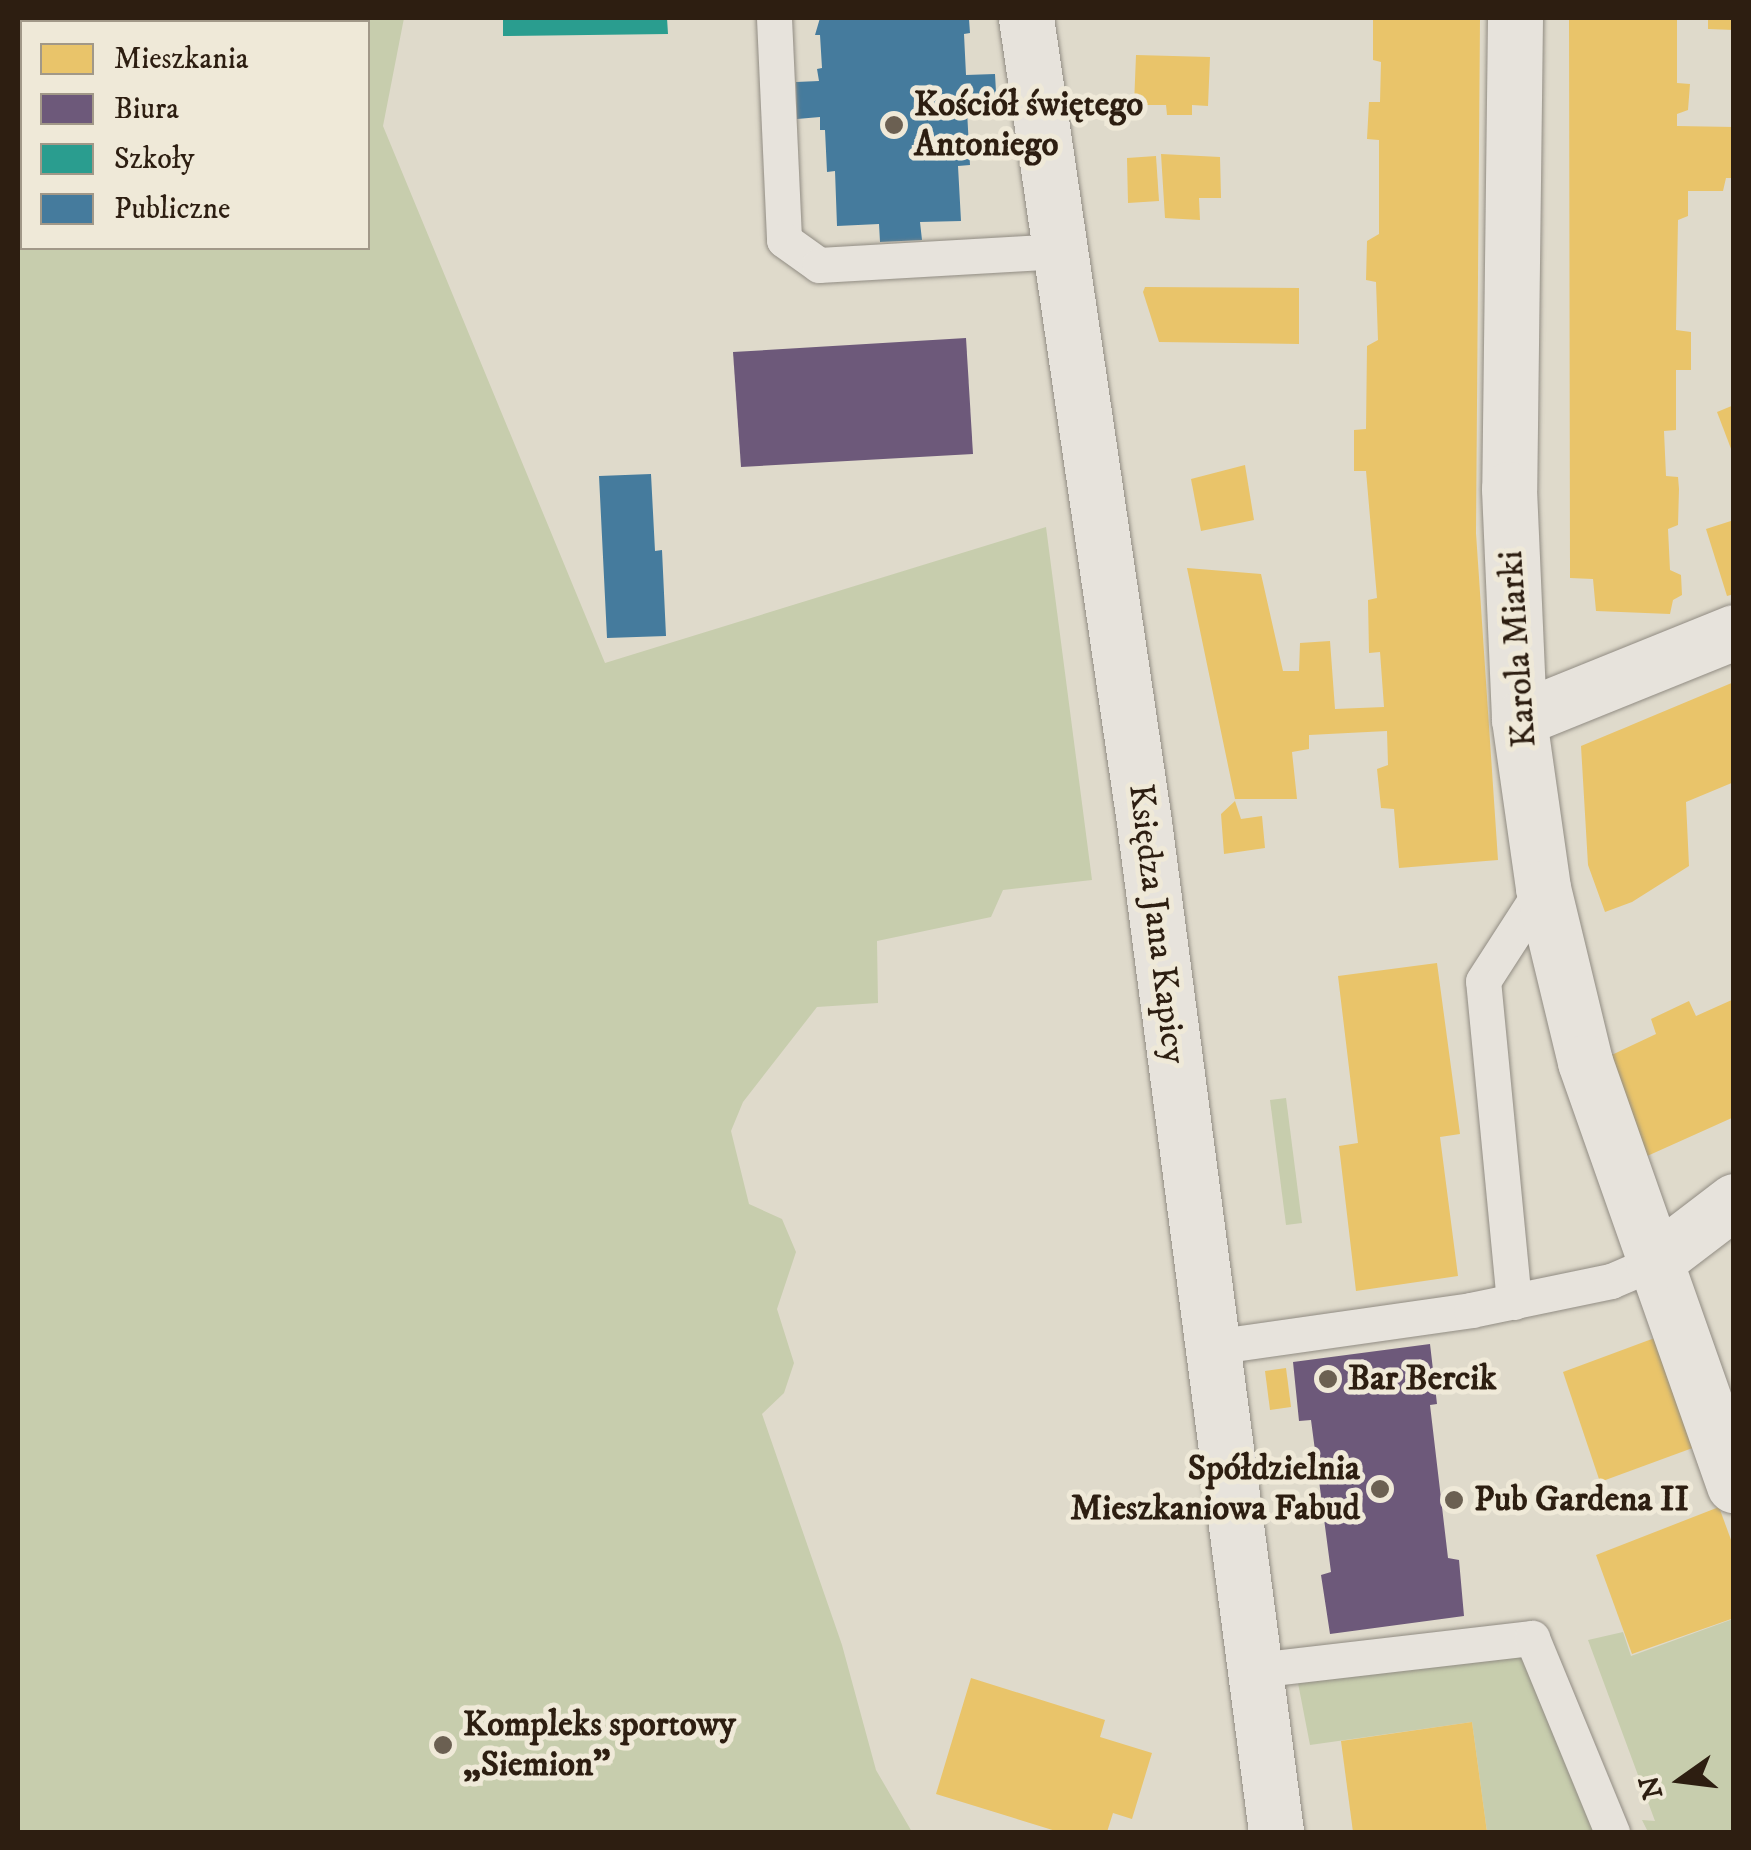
<!DOCTYPE html>
<meta charset="utf-8">
<style>
body{margin:0}
#map{position:relative;width:1751px;height:1850px;overflow:hidden;background:#dfdacb;font-family:"IM FELL DW Pica",serif}
div>[style]{position:absolute}
[style*='--x']{left:calc(var(--x)*1px);top:calc(var(--y)*1px);width:calc(var(--w)*1px);rotate:calc(var(--a)*1deg)}
.green>*{inset:0;background:#c7cdad}
.homes>*{inset:0;background:#e9c46a}
.offices>*{inset:0;background:#6d597a}
.schools>*{inset:0;background:#2a9d8f}
.public>*{inset:0;background:#457b9d}
.roads{filter:drop-shadow(0 0 2px #918c83) drop-shadow(0 0 2px #918c83)}
.service>*{height:35px;margin:-17.5px;padding:0 17.5px;transform-origin:17.5px;border-radius:17.5px;background:#e7e3dc}
.minor>*{height:55px;margin:-27.5px;padding:0 27.5px;transform-origin:27.5px;border-radius:27.5px;background:#e7e3dc}
.tertiary>*{height:55px;margin:-27.5px;padding:0 27.5px;transform-origin:27.5px;border-radius:27.5px;background:#e7e3dc}
.dots>*{width:28px;height:28px;translate:-50% -50%;box-sizing:border-box;border:5px solid #efe9d8;border-radius:50%}
span{translate:-50% -50%;white-space:nowrap;text-align:center;line-height:1.15;-webkit-text-stroke:10px #efe9d8;paint-order:stroke}
.poi-label{font-size:35px;color:#2d1e11;font-weight:700}
.left{translate:0 -50%;text-align:left}
.right{translate:-100% -50%;text-align:right}
.street-label{font-size:35px;color:#2d1e11}
.frame{position:absolute;inset:0;border:20px solid #2d1e11;pointer-events:none}
.legend{position:absolute;left:20px;top:20px;width:350px;height:230px;box-sizing:border-box;background:#efe9d8;border:2px solid #a19888;margin:0;padding:12px 18px;list-style:none;font-size:30px;color:#2d1e11}
.legend li{display:flex;align-items:center;gap:20px;height:50px}
.legend b{width:50px;border:2px solid #a19888}
.north{position:absolute;left:1631px;top:1730px;width:100px;height:100px;-webkit-text-stroke:8px #efe9d8;paint-order:stroke;rotate:256deg;font-size:28px;font-weight:700;line-height:40px;text-align:center;color:#2d1e11}
.north::after{content:'';display:block;margin:auto;width:35px;height:45px;background:#2d1e11;clip-path:polygon(50% 0,100% 100%,50% 72%,0 100%)}
</style>
<div id="map">
<div class="green">
<i style="clip-path:polygon(evenodd,18px 18px,404px 18px,383px 126px,605px 663px,1046px 527px,1092px 880px,1003px 890px,991px 917px,877px 941px,878px 1003px,817px 1007px,743px 1102px,731px 1131px,749px 1204px,782px 1219px,796px 1252px,777px 1309px,794px 1363px,784px 1393px,762px 1414px,842px 1645px,876px 1770px,912px 1832px,18px 1832px,18px 18px,22px 22px,368px 22px,368px 248px,22px 248px,22px 22px)"></i>
<i style="clip-path:polygon(1286px 1098px,1302px 1223px,1286px 1225px,1270px 1100px)"></i>
<i style="clip-path:polygon(1733px 1619px,1733px 1832px,1648px 1832px,1642px 1820px,1655px 1821px,1588px 1640px,1623px 1632px,1631px 1656px)"></i>
<i style="clip-path:polygon(1510px 1653px,1525px 1657px,1596px 1832px,1487px 1832px,1472px 1722px,1310px 1745px,1298px 1683px)"></i>
</div>
<div class="homes">
<i style="clip-path:polygon(1373px 18px,1480px 18px,1476px 533px,1498px 860px,1399px 868px,1394px 809px,1381px 808px,1377px 769px,1388px 765px,1387px 731px,1309px 735px,1309px 749px,1292px 752px,1297px 799px,1235px 799px,1187px 568px,1261px 574px,1283px 671px,1299px 671px,1300px 643px,1330px 641px,1335px 709px,1384px 707px,1380px 652px,1369px 653px,1368px 600px,1377px 598px,1366px 471px,1354px 471px,1354px 430px,1366px 429px,1367px 346px,1378px 340px,1376px 282px,1366px 280px,1367px 241px,1379px 234px,1379px 140px,1367px 139px,1369px 102px,1380px 102px,1381px 62px,1373px 60px)"></i>
<i style="clip-path:polygon(1569px 18px,1677px 18px,1677px 83px,1690px 84px,1688px 110px,1677px 114px,1677px 126px,1734px 127px,1734px 178px,1726px 178px,1723px 191px,1688px 191px,1688px 216px,1678px 220px,1676px 330px,1691px 332px,1691px 370px,1676px 370px,1676px 430px,1664px 431px,1666px 476px,1678px 477px,1679px 489px,1678px 525px,1668px 529px,1670px 570px,1681px 575px,1682px 595px,1673px 600px,1670px 614px,1596px 611px,1593px 579px,1570px 578px)"></i>
<i style="clip-path:polygon(1708px 18px,1734px 18px,1734px 30px,1708px 29px)"></i>
<i style="clip-path:polygon(1136px 55px,1210px 57px,1208px 106px,1192px 105px,1192px 115px,1167px 115px,1166px 105px,1134px 105px)"></i>
<i style="clip-path:polygon(1161px 154px,1220px 157px,1221px 198px,1199px 198px,1200px 220px,1165px 218px)"></i>
<i style="clip-path:polygon(1156px 156px,1159px 201px,1128px 203px,1127px 158px)"></i>
<i style="clip-path:polygon(1145px 287px,1299px 288px,1299px 344px,1159px 342px,1143px 292px)"></i>
<i style="clip-path:polygon(1734px 405px,1734px 454px,1733px 454px,1717px 412px)"></i>
<i style="clip-path:polygon(1245px 465px,1254px 520px,1201px 531px,1191px 479px)"></i>
<i style="clip-path:polygon(1734px 520px,1734px 594px,1727px 596px,1706px 529px)"></i>
<i style="clip-path:polygon(1734px 682px,1734px 782px,1686px 802px,1689px 866px,1632px 902px,1605px 912px,1588px 865px,1581px 746px)"></i>
<i style="clip-path:polygon(1235px 801px,1241px 819px,1262px 816px,1265px 848px,1224px 854px,1221px 814px)"></i>
<i style="clip-path:polygon(1437px 963px,1460px 1134px,1440px 1137px,1458px 1276px,1356px 1291px,1339px 1146px,1358px 1143px,1338px 976px)"></i>
<i style="clip-path:polygon(1734px 999px,1734px 1117px,1645px 1157px,1599px 1061px,1656px 1034px,1651px 1019px,1689px 1001px,1696px 1016px)"></i>
<i style="clip-path:polygon(1660px 1336px,1698px 1446px,1600px 1482px,1563px 1372px)"></i>
<i style="clip-path:polygon(1286px 1368px,1291px 1407px,1270px 1410px,1265px 1371px)"></i>
<i style="clip-path:polygon(1719px 1507px,1734px 1548px,1734px 1618px,1632px 1654px,1596px 1555px)"></i>
<i style="clip-path:polygon(971px 1678px,1105px 1720px,1100px 1737px,1152px 1753px,1132px 1819px,1113px 1813px,1107px 1832px,1059px 1832px,936px 1794px)"></i>
<i style="clip-path:polygon(1472px 1722px,1487px 1832px,1353px 1832px,1341px 1741px)"></i>
</div>
<div class="offices">
<i style="clip-path:polygon(966px 338px,973px 454px,741px 467px,733px 352px)"></i>
<i style="clip-path:polygon(1430px 1344px,1437px 1404px,1430px 1405px,1448px 1558px,1459px 1560px,1464px 1616px,1330px 1634px,1321px 1575px,1331px 1572px,1311px 1420px,1299px 1421px,1293px 1362px)"></i>
</div>
<div class="schools">
<i style="clip-path:polygon(503px 18px,667px 18px,668px 34px,503px 36px)"></i>
</div>
<div class="public">
<i style="clip-path:polygon(820px 18px,969px 19px,970px 33px,964px 34px,966px 75px,995px 74px,997px 110px,967px 111px,970px 165px,958px 166px,961px 221px,920px 222px,922px 240px,880px 242px,879px 224px,837px 226px,835px 171px,827px 172px,825px 130px,820px 130px,820px 117px,797px 119px,796px 82px,819px 81px,817px 69px,822px 68px,820px 35px,815px 35px)"></i>
<i style="clip-path:polygon(651px 474px,655px 551px,662px 550px,666px 636px,607px 638px,599px 476px)"></i>
</div>
<div class="roads">
<div class="service">
<i style="--x:774;--y:18;--w:222;--a:87.4"></i>
<i style="--x:784;--y:240;--w:43;--a:35.5"></i>
<i style="--x:819;--y:265;--w:242;--a:-3.3"></i>
<i style="--x:1514;--y:1302;--w:322;--a:-95.5"></i>
<i style="--x:1483;--y:981;--w:111;--a:-57.2"></i>
<i style="--x:1212;--y:1347;--w:262;--a:-8.1"></i>
<i style="--x:1471;--y:1310;--w:143;--a:-11.7"></i>
<i style="--x:1611;--y:1281;--w:46;--a:-23.2"></i>
<i style="--x:1255;--y:1670;--w:279;--a:-6.6"></i>
<i style="--x:1532;--y:1638;--w:210;--a:67.6"></i>
</div>
<div class="minor">
<i style="--x:1515;--y:18;--w:471;--a:90.7"></i>
<i style="--x:1509;--y:489;--w:230;--a:87.5"></i>
<i style="--x:1519;--y:719;--w:171;--a:81.9"></i>
<i style="--x:1543;--y:888;--w:179;--a:76.4"></i>
<i style="--x:1585;--y:1062;--w:449;--a:70.6"></i>
<i style="--x:1519;--y:719;--w:232;--a:-22"></i>
<i style="--x:1653;--y:1263;--w:102;--a:-37.4"></i>
</div>
<div class="tertiary">
<i style="--x:1026;--y:18;--w:813;--a:81.65"></i>
<i style="--x:1144;--y:822;--w:1019;--a:82.55"></i>
</div>
</div>
<div class="dots">
<i style="left:894px;top:125px;background:#6b6052"></i>
<i style="left:1328px;top:1379px;background:#6b6052"></i>
<i style="left:1380px;top:1489px;background:#6b6052"></i>
<i style="left:1454px;top:1500px;background:#6b6052"></i>
<i style="left:443px;top:1745px;background:#6b6052"></i>
</div>
<div class="poi-label">
<span class="left" style="left:914px;top:125px">Kościół świętego<br>Antoniego</span>
<span class="left" style="left:1348px;top:1379px">Bar Bercik</span>
<span class="right" style="left:1360px;top:1489px">Spółdzielnia<br>Mieszkaniowa Fabud</span>
<span class="left" style="left:1474px;top:1500px">Pub Gardena II</span>
<span class="left" style="left:463px;top:1745px">Kompleks sportowy<br>„Siemion”</span>
</div>
<div class="street-label">
<span style="left:1518px;top:649px;rotate:-94deg">Karola Miarki</span>
<span style="left:1157px;top:924px;rotate:83deg">Księdza Jana Kapicy</span>
</div>
<div class="frame"></div>
<ul class="legend">
<li><b style="height:28px;background:#e9c46a"></b>Mieszkania</li>
<li><b style="height:28px;background:#6d597a"></b>Biura</li>
<li><b style="height:28px;background:#2a9d8f"></b>Szkoły</li>
<li><b style="height:28px;background:#457b9d"></b>Publiczne</li>
</ul>
<div class="north">N</div>
</div>
